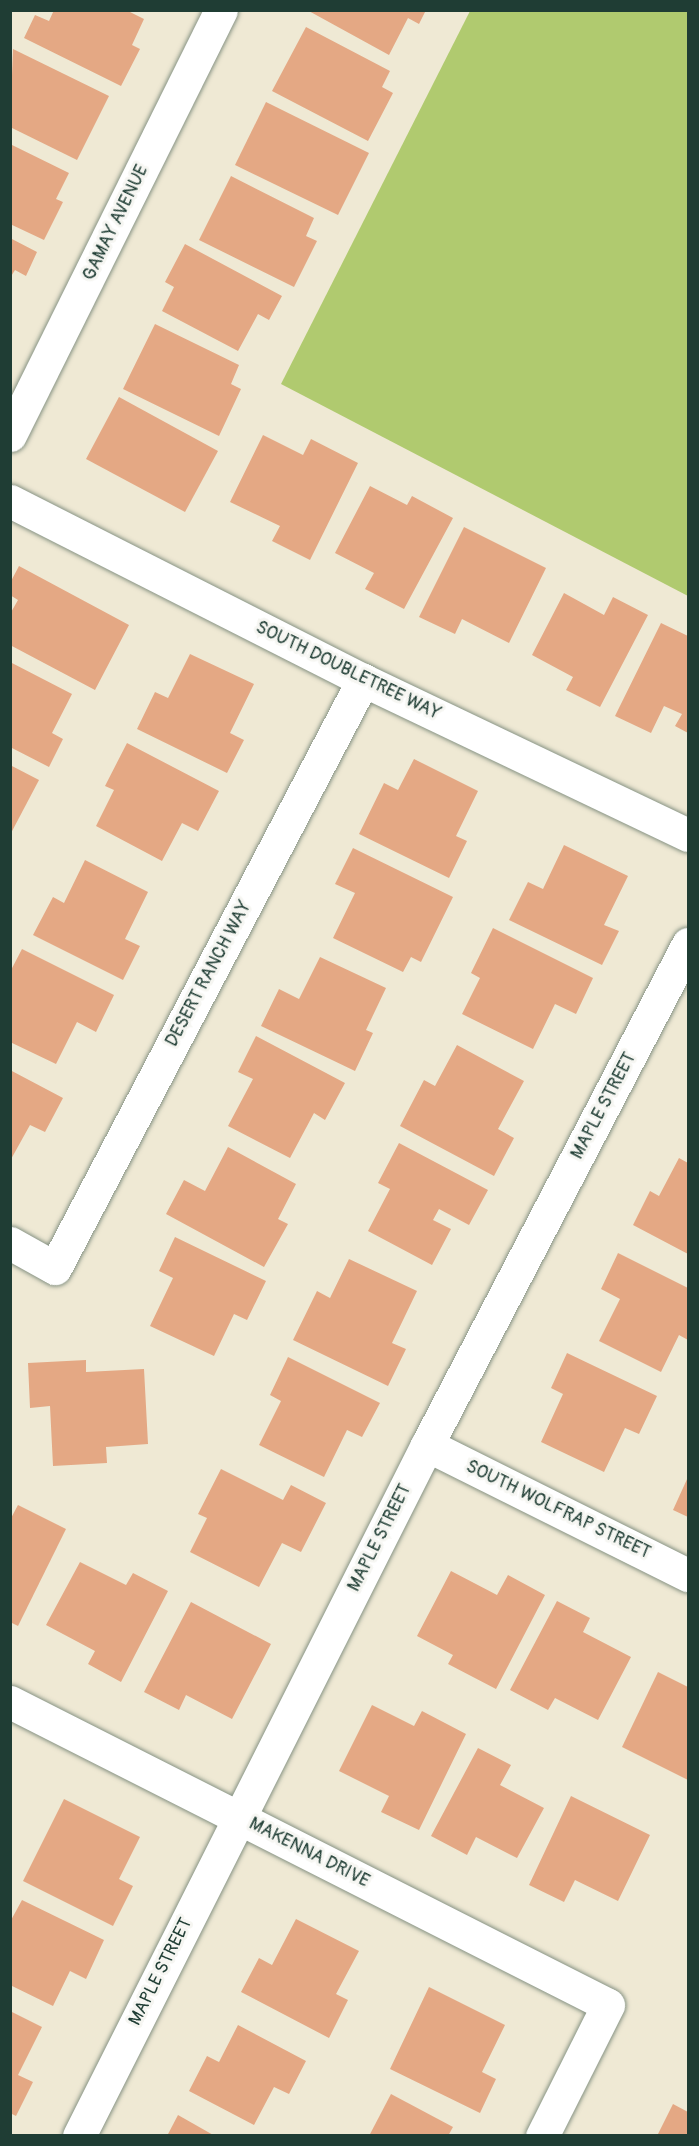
<!DOCTYPE html>
<style>
body{margin:0}
#map{position:relative;width:699px;height:2146px;overflow:hidden;background:#efe9d4;font-family:Pangolin,sans-serif}
div>[style]{position:absolute}
[style*='--x']{left:calc(var(--x)*1px);top:calc(var(--y)*1px);width:calc(var(--w)*1px);rotate:calc(var(--a)*1deg)}
.green>*{inset:0;background:#b0ca6f}
.building>*{inset:0;background:#e4a884}
.roads{filter:drop-shadow(0 0 2px #879384) drop-shadow(0 0 2px #879384)}
.minor>*{height:33px;margin:-16.5px;padding:0 16.5px;transform-origin:16.5px;border-radius:16.5px;background:#fff}
span{translate:-50% -50%;white-space:nowrap;text-align:center;line-height:1.15;-webkit-text-stroke:6px #f6f6f2;paint-order:stroke}
.street-label{font-size:18px;color:#1f3d34}
.frame{position:absolute;inset:0;border:12px solid #1f3d34;pointer-events:none}
</style>
<div id="map">
<div class="green">
<i style="clip-path:polygon(470px 11px,688px 11px,688px 596px,281px 384px)"></i>
</div>
<div class="building">
<i style="clip-path:polygon(54px 10px,126px 10px,144px 19px,132px 45px,140px 49px,121px 86px,24px 38px,35px 15px,49px 21px)"></i>
<i style="clip-path:polygon(307px 10px,426px 10px,419px 24px,408px 18px,389px 55px)"></i>
<i style="clip-path:polygon(306px 27px,390px 71px,382px 87px,393px 93px,368px 141px,272px 91px)"></i>
<i style="clip-path:polygon(13px 49px,109px 96px,77px 160px,10px 127px)"></i>
<i style="clip-path:polygon(266px 102px,369px 153px,338px 215px,235px 165px)"></i>
<i style="clip-path:polygon(10px 144px,69px 173px,56px 199px,63px 202px,44px 240px,10px 224px)"></i>
<i style="clip-path:polygon(231px 176px,314px 218px,306px 236px,317px 241px,294px 287px,199px 240px)"></i>
<i style="clip-path:polygon(10px 238px,37px 252px,26px 276px,15px 270px,10px 278px)"></i>
<i style="clip-path:polygon(185px 244px,282px 296px,269px 320px,258px 314px,238px 351px,162px 311px,174px 287px,165px 282px)"></i>
<i style="clip-path:polygon(155px 324px,239px 365px,231px 384px,241px 389px,219px 436px,123px 389px)"></i>
<i style="clip-path:polygon(119px 397px,218px 451px,185px 512px,86px 459px)"></i>
<i style="clip-path:polygon(263px 435px,303px 455px,311px 439px,358px 463px,310px 560px,272px 541px,280px 526px,230px 502px)"></i>
<i style="clip-path:polygon(370px 486px,407px 505px,412px 496px,453px 518px,404px 609px,365px 589px,374px 573px,335px 553px)"></i>
<i style="clip-path:polygon(464px 527px,546px 568px,509px 643px,462px 619px,455px 634px,419px 617px)"></i>
<i style="clip-path:polygon(19px 566px,129px 625px,95px 690px,10px 645px,10px 614px,18px 600px,10px 595px,10px 583px)"></i>
<i style="clip-path:polygon(564px 593px,604px 615px,613px 597px,648px 615px,600px 707px,566px 690px,573px 677px,532px 655px)"></i>
<i style="clip-path:polygon(661px 623px,688px 636px,688px 733px,675px 726px,682px 714px,664px 706px,651px 733px,615px 716px)"></i>
<i style="clip-path:polygon(190px 654px,254px 684px,230px 733px,244px 740px,227px 773px,137px 729px,155px 692px,168px 698px)"></i>
<i style="clip-path:polygon(10px 662px,72px 694px,52px 733px,63px 739px,49px 767px,10px 747px)"></i>
<i style="clip-path:polygon(127px 743px,219px 791px,198px 831px,182px 823px,162px 861px,96px 826px,114px 790px,105px 786px)"></i>
<i style="clip-path:polygon(414px 759px,478px 791px,456px 836px,467px 841px,449px 878px,359px 834px,384px 783px,398px 790px)"></i>
<i style="clip-path:polygon(10px 765px,39px 780px,10px 835px)"></i>
<i style="clip-path:polygon(564px 845px,628px 876px,604px 925px,619px 931px,602px 965px,509px 920px,528px 882px,543px 889px)"></i>
<i style="clip-path:polygon(353px 848px,453px 897px,421px 962px,411px 957px,403px 972px,333px 938px,355px 893px,335px 884px)"></i>
<i style="clip-path:polygon(85px 860px,148px 892px,125px 939px,140px 946px,123px 980px,33px 935px,53px 897px,64px 903px)"></i>
<i style="clip-path:polygon(493px 928px,593px 978px,576px 1014px,555px 1004px,533px 1049px,462px 1014px,480px 978px,471px 973px)"></i>
<i style="clip-path:polygon(22px 949px,114px 995px,96px 1032px,77px 1022px,56px 1064px,10px 1042px,10px 972px)"></i>
<i style="clip-path:polygon(320px 957px,386px 988px,366px 1030px,373px 1033px,355px 1071px,261px 1026px,279px 989px,299px 999px)"></i>
<i style="clip-path:polygon(256px 1036px,345px 1083px,325px 1120px,314px 1113px,290px 1158px,228px 1126px,253px 1079px,238px 1072px)"></i>
<i style="clip-path:polygon(457px 1045px,524px 1081px,498px 1129px,514px 1138px,494px 1176px,400px 1126px,424px 1080px,435px 1086px)"></i>
<i style="clip-path:polygon(10px 1070px,63px 1098px,45px 1132px,30px 1125px,10px 1161px)"></i>
<i style="clip-path:polygon(399px 1143px,488px 1190px,469px 1225px,439px 1209px,433px 1220px,451px 1229px,432px 1265px,368px 1231px,390px 1189px,378px 1183px)"></i>
<i style="clip-path:polygon(228px 1147px,296px 1184px,278px 1219px,288px 1224px,264px 1267px,166px 1214px,184px 1180px,205px 1191px)"></i>
<i style="clip-path:polygon(679px 1158px,688px 1163px,688px 1254px,633px 1225px,650px 1191px,659px 1196px)"></i>
<i style="clip-path:polygon(175px 1237px,266px 1281px,247px 1320px,234px 1314px,214px 1356px,150px 1326px,173px 1278px,159px 1271px)"></i>
<i style="clip-path:polygon(618px 1253px,688px 1288px,688px 1340px,679px 1335px,661px 1372px,599px 1341px,620px 1299px,601px 1289px)"></i>
<i style="clip-path:polygon(349px 1259px,417px 1291px,392px 1343px,406px 1349px,388px 1386px,293px 1340px,317px 1291px,330px 1298px)"></i>
<i style="clip-path:polygon(567px 1353px,657px 1396px,639px 1434px,625px 1428px,604px 1472px,541px 1442px,563px 1394px,551px 1388px)"></i>
<i style="clip-path:polygon(288px 1357px,380px 1403px,362px 1437px,347px 1430px,324px 1477px,259px 1445px,281px 1401px,270px 1395px)"></i>
<i style="clip-path:polygon(86px 1360px,86px 1372px,144px 1369px,148px 1444px,106px 1447px,107px 1463px,53px 1466px,50px 1406px,30px 1408px,28px 1363px)"></i>
<i style="clip-path:polygon(221px 1469px,283px 1500px,291px 1485px,326px 1503px,301px 1552px,282px 1543px,259px 1587px,190px 1552px,207px 1518px,198px 1514px)"></i>
<i style="clip-path:polygon(688px 1477px,688px 1517px,673px 1510px)"></i>
<i style="clip-path:polygon(18px 1505px,66px 1529px,18px 1626px,10px 1622px,10px 1520px)"></i>
<i style="clip-path:polygon(80px 1562px,126px 1585px,133px 1573px,168px 1591px,121px 1682px,88px 1664px,95px 1651px,46px 1625px)"></i>
<i style="clip-path:polygon(451px 1571px,497px 1595px,508px 1575px,545px 1595px,496px 1689px,448px 1664px,453px 1655px,417px 1636px)"></i>
<i style="clip-path:polygon(557px 1601px,590px 1618px,583px 1632px,631px 1657px,598px 1720px,555px 1698px,548px 1710px,510px 1690px)"></i>
<i style="clip-path:polygon(191px 1602px,271px 1644px,232px 1719px,186px 1695px,179px 1710px,144px 1692px)"></i>
<i style="clip-path:polygon(658px 1672px,688px 1687px,688px 1780px,622px 1747px)"></i>
<i style="clip-path:polygon(372px 1705px,414px 1726px,422px 1711px,466px 1734px,419px 1830px,381px 1812px,389px 1796px,339px 1771px)"></i>
<i style="clip-path:polygon(478px 1748px,511px 1765px,500px 1785px,544px 1808px,517px 1858px,476px 1837px,467px 1855px,431px 1836px)"></i>
<i style="clip-path:polygon(571px 1796px,650px 1835px,618px 1901px,575px 1880px,564px 1902px,529px 1885px)"></i>
<i style="clip-path:polygon(64px 1799px,140px 1837px,119px 1879px,133px 1886px,113px 1926px,23px 1881px)"></i>
<i style="clip-path:polygon(22px 1900px,104px 1940px,86px 1979px,70px 1971px,53px 2006px,10px 1985px,10px 1922px)"></i>
<i style="clip-path:polygon(296px 1919px,359px 1951px,336px 1994px,348px 2000px,329px 2038px,241px 1992px,259px 1958px,272px 1965px)"></i>
<i style="clip-path:polygon(429px 1987px,505px 2025px,482px 2072px,496px 2079px,480px 2113px,390px 2069px)"></i>
<i style="clip-path:polygon(10px 2011px,42px 2027px,18px 2075px,33px 2082px,16px 2116px,10px 2113px)"></i>
<i style="clip-path:polygon(238px 2025px,306px 2061px,289px 2094px,274px 2087px,254px 2125px,189px 2091px,207px 2056px,219px 2062px)"></i>
<i style="clip-path:polygon(391px 2094px,453px 2127px,448px 2136px,369px 2136px)"></i>
<i style="clip-path:polygon(673px 2104px,688px 2112px,688px 2136px,657px 2136px)"></i>
<i style="clip-path:polygon(178px 2115px,215px 2136px,167px 2136px)"></i>
</div>
<div class="roads">
<div class="minor">
<i style="--x:10;--y:435;--w:474;--a:-63.6"></i>
<i style="--x:10;--y:501;--w:396;--a:26.9"></i>
<i style="--x:363;--y:680;--w:360;--a:25.5"></i>
<i style="--x:10;--y:1243;--w:51;--a:29.1"></i>
<i style="--x:55;--y:1268;--w:664;--a:-62.35"></i>
<i style="--x:427;--y:1445;--w:292;--a:26.5"></i>
<i style="--x:10;--y:1702;--w:670;--a:26.87"></i>
<i style="--x:608;--y:2005;--w:147;--a:116.7"></i>
<i style="--x:79;--y:2136;--w:774;--a:-63.27"></i>
<i style="--x:427;--y:1445;--w:565;--a:-62.48"></i>
</div>
</div>
<div class="street-label">
<span style="left:116px;top:223px;rotate:-64deg">GAMAY AVENUE</span>
<span style="left:348px;top:671px;rotate:26deg">SOUTH DOUBLETREE WAY</span>
<span style="left:209px;top:974px;rotate:-62deg">DESERT RANCH WAY</span>
<span style="left:604px;top:1106px;rotate:-62deg">MAPLE STREET</span>
<span style="left:558px;top:1510px;rotate:26deg">SOUTH WOLFRAP STREET</span>
<span style="left:380px;top:1538px;rotate:-63deg">MAPLE STREET</span>
<span style="left:309px;top:1853px;rotate:27deg">MAKENNA DRIVE</span>
<span style="left:161px;top:1972px;rotate:-63deg">MAPLE STREET</span>
</div>
<div class="frame"></div>
</div>
